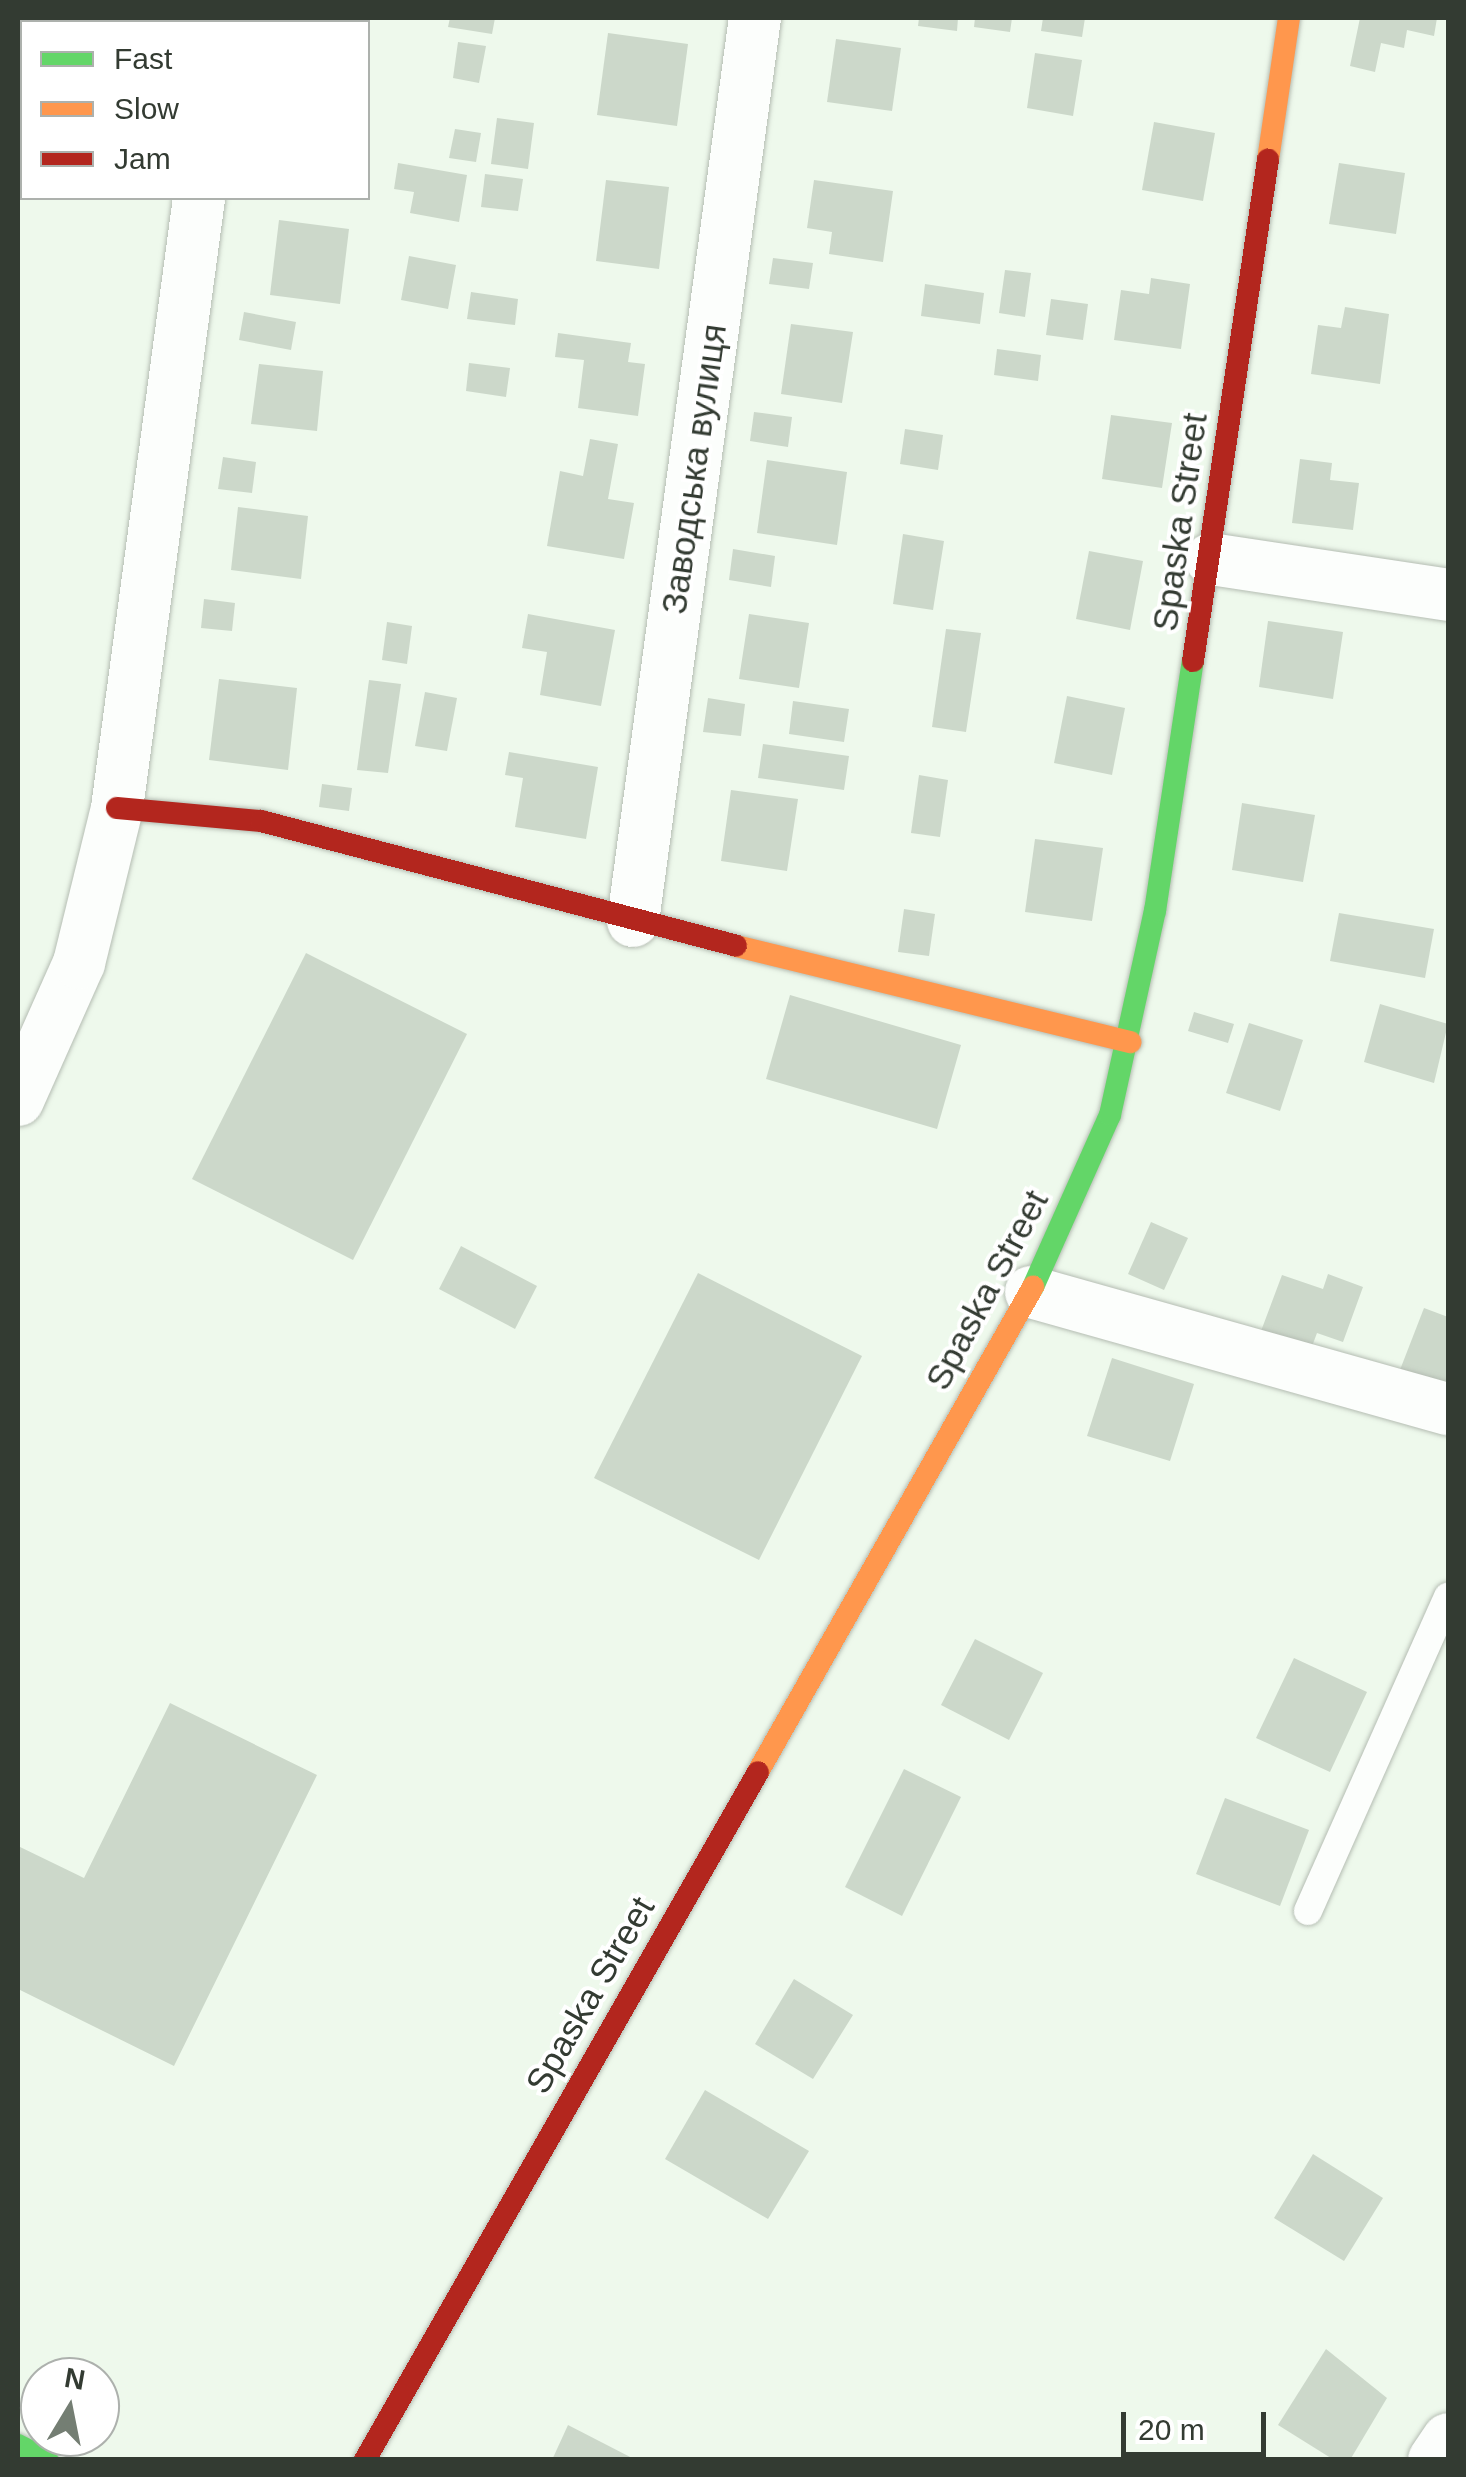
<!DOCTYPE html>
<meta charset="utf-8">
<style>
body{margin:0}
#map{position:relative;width:1466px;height:2477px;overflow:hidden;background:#eef9ec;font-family:Helvetica,sans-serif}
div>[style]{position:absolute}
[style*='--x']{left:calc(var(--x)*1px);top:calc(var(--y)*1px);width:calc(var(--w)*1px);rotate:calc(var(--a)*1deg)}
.building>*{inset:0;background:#ccd8ca}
.roads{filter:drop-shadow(0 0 2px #b5bdb3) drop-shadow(0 0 2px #b5bdb3)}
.lane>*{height:28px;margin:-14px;padding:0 14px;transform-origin:14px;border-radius:14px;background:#fcfefc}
.street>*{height:52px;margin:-26px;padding:0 26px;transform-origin:26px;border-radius:26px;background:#fcfefc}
.fast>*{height:22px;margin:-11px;padding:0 11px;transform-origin:11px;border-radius:11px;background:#63d668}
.slow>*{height:22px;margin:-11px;padding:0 11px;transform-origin:11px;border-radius:11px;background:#ff974d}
.jam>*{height:22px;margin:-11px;padding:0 11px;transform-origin:11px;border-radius:11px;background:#b3261e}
span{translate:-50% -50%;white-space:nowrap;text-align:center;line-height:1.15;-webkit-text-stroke:8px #fff;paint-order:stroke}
.street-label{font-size:35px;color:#333b32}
.frame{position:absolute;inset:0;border:20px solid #333b32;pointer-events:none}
.legend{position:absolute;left:20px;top:20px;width:350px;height:180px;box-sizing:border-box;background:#fff;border:2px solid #adb1ad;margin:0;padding:12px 18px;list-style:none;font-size:30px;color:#333b32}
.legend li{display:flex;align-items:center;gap:20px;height:50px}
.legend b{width:50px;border:2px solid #adb1ad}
.north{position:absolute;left:20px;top:2357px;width:100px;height:100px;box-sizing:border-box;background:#fff;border:2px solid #adb1ad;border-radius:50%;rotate:10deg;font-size:28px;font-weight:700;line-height:40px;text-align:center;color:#333b32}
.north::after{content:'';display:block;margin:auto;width:35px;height:45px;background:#747e73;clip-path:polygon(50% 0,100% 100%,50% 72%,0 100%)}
.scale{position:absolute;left:1121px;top:2412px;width:145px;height:45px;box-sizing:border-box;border:5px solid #333b32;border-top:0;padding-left:12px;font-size:30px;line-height:35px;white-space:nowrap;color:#333b32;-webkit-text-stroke:8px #fff;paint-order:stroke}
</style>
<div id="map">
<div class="building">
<i style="clip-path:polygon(450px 18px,495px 18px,492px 34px,448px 27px)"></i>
<i style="clip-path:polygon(919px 18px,958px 18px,957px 31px,918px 26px)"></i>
<i style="clip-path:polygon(975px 18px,1012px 18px,1010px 32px,974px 27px)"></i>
<i style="clip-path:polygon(1043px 18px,1085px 18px,1082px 37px,1041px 31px)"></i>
<i style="clip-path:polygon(1360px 18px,1437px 18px,1434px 36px,1407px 30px,1404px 48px,1381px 43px,1375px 72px,1350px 66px)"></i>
<i style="clip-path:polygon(608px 33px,688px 44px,677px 126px,597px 115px)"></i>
<i style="clip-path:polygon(836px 39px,901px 48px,892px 111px,827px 102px)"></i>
<i style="clip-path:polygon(458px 42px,486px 46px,479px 83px,453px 78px)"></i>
<i style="clip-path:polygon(1035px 53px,1082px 60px,1073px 116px,1027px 108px)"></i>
<i style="clip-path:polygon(497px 118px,534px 123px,528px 169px,491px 164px)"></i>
<i style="clip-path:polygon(1154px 122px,1215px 133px,1203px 201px,1142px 190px)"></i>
<i style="clip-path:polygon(455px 129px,481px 133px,476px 162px,449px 158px)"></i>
<i style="clip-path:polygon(398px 163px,467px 175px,459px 222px,410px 213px,414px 192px,394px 189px)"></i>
<i style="clip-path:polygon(1339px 163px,1405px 173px,1396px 234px,1329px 224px)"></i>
<i style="clip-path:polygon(485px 174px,523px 179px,518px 211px,481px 207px)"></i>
<i style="clip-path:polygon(606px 180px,669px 187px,659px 269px,596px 261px)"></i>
<i style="clip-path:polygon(814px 180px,893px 191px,883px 262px,829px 254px,832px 232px,807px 228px)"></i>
<i style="clip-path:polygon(279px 220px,349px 229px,340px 304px,270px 295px)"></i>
<i style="clip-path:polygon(409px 256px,456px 265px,448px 309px,401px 300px)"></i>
<i style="clip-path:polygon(773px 258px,813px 263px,809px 289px,769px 284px)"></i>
<i style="clip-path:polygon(1005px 270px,1031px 273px,1025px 317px,999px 313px)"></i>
<i style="clip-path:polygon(1151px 278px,1190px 284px,1181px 349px,1114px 340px,1121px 290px,1149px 294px)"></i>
<i style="clip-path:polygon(925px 284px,984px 293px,980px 324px,921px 316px)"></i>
<i style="clip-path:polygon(471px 292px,518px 299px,515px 325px,467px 319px)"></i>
<i style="clip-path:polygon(1051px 299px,1088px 304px,1083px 340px,1046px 335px)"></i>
<i style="clip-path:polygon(1345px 307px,1389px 314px,1380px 384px,1311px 374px,1318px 325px,1341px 328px)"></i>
<i style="clip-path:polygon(244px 312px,296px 322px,291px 350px,239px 340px)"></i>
<i style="clip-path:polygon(791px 324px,853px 332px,842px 403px,781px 394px)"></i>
<i style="clip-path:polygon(558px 333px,631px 343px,628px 362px,645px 364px,638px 416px,578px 408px,584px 360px,555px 357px)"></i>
<i style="clip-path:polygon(997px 349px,1041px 355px,1038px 381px,994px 375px)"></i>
<i style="clip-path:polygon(469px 363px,510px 368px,506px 397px,466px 391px)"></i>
<i style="clip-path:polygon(259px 364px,323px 371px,317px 431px,251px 424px)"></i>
<i style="clip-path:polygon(754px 412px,792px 417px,788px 447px,750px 441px)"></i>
<i style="clip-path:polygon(1111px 415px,1172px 423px,1162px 488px,1102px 479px)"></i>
<i style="clip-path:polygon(905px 429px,943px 435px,938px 470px,900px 464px)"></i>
<i style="clip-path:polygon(590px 439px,618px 444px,608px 499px,634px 503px,624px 559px,547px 546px,560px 471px,583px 476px)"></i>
<i style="clip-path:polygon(223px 457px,256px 462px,252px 493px,218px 489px)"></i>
<i style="clip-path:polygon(1300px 459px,1332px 463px,1330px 480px,1359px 483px,1353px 530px,1292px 523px)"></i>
<i style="clip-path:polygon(767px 460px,847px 472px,837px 545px,757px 533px)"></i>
<i style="clip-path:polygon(238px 507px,308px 516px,301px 579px,231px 570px)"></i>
<i style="clip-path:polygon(903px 534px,944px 541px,933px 610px,893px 604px)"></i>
<i style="clip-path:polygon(733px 549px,775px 556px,771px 587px,729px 580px)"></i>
<i style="clip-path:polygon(1089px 551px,1143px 561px,1130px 630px,1076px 619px)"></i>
<i style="clip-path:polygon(204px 599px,235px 603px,232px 631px,201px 628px)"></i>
<i style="clip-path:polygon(528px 614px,615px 630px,601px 706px,540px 695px,547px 652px,522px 648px)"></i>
<i style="clip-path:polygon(749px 614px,809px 623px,799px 688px,739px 679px)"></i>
<i style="clip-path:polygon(1268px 621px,1343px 632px,1333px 699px,1259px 687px)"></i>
<i style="clip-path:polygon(387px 622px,412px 626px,407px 664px,382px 660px)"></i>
<i style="clip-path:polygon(946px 629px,981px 633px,966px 732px,932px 727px)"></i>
<i style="clip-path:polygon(219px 679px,297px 688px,288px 770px,209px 760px)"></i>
<i style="clip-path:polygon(369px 680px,401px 684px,388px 773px,357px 770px)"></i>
<i style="clip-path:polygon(425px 692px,457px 698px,447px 751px,415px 746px)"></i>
<i style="clip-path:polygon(1067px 696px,1125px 708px,1112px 775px,1054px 763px)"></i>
<i style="clip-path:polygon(708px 698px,745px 704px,741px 736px,703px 732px)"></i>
<i style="clip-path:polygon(793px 701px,849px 709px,844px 742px,789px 734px)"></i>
<i style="clip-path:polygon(763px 744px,849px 756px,844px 790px,758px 778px)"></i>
<i style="clip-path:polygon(509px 752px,598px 767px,586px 839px,515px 827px,523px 778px,505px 775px)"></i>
<i style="clip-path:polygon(919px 775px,948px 780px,940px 837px,911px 833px)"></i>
<i style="clip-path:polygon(322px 784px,352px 788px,349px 811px,319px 807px)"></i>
<i style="clip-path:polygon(731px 790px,798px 799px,787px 871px,721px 861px)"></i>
<i style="clip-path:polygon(1242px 803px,1315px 815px,1303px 882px,1232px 870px)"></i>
<i style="clip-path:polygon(1035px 839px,1103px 848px,1092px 921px,1025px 912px)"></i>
<i style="clip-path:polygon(904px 909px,935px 914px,929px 956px,898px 952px)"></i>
<i style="clip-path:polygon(1339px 913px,1434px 929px,1425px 978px,1330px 961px)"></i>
<i style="clip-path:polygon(306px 953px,467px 1034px,353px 1260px,192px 1179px)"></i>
<i style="clip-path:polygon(790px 995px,961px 1045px,937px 1129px,766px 1079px)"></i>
<i style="clip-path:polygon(1380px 1004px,1448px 1024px,1434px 1083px,1364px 1062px)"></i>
<i style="clip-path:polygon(1194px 1012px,1234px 1024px,1228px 1043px,1188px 1031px)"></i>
<i style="clip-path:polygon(1249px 1023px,1303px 1040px,1280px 1111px,1226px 1093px)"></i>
<i style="clip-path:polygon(1151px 1222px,1188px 1238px,1164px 1290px,1128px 1274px)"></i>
<i style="clip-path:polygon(461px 1246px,537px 1286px,515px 1329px,439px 1289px)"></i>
<i style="clip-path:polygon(698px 1273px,862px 1356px,759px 1560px,594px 1478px)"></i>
<i style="clip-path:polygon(1328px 1274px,1363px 1287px,1343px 1342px,1317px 1333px,1308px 1357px,1258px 1339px,1282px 1275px,1323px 1289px)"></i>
<i style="clip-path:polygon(1424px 1308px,1448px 1317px,1448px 1394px,1398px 1375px)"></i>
<i style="clip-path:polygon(1112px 1358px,1194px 1384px,1170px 1461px,1087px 1436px)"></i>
<i style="clip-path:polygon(975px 1639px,1043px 1673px,1009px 1740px,941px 1705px)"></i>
<i style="clip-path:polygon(1294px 1658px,1367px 1692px,1330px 1772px,1256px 1738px)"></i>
<i style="clip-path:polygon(170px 1703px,317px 1775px,174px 2066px,18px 1989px,18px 1846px,84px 1878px)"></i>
<i style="clip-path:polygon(904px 1769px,961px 1797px,902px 1916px,845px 1887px)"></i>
<i style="clip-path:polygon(1225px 1798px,1309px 1830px,1280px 1906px,1196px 1874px)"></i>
<i style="clip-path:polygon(794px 1979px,853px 2015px,813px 2079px,755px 2044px)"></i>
<i style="clip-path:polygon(705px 2090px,809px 2151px,768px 2219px,665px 2159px)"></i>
<i style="clip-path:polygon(1313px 2154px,1383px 2198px,1344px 2261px,1274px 2218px)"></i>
<i style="clip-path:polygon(1326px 2349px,1387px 2398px,1350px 2460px,1334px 2460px,1278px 2425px)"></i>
<i style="clip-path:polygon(568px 2425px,636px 2460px,552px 2460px)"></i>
</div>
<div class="roads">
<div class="lane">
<i style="--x:1308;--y:1911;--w:344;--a:-66"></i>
</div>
<div class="street">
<i style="--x:222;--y:22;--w:4;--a:-76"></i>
<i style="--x:1211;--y:559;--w:240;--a:8.6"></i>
<i style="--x:633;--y:921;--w:911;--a:-82.31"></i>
<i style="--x:18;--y:1100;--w:150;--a:-66"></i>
<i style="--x:79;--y:963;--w:160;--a:-76.2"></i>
<i style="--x:117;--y:808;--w:615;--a:-82.34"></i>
<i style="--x:1031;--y:1292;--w:433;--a:15.7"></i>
<i style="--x:1434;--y:2460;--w:25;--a:-56"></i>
</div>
<div class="fast">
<i style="--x:1033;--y:1287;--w:188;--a:-65.9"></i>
<i style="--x:1110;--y:1115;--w:209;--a:-77.6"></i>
<i style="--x:1155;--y:911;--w:253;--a:-81.4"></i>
<i style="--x:18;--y:2445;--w:33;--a:27"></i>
</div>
<div class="slow">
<i style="--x:1268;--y:160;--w:144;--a:-81.6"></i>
<i style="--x:736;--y:946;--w:406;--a:13.7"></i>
<i style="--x:758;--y:1772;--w:558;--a:-60.45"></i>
</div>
<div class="jam">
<i style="--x:1193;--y:661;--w:507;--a:-81.49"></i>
<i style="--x:117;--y:808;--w:145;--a:5.2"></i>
<i style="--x:261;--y:821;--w:491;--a:14.7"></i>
<i style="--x:365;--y:2460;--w:792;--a:-60.26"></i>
</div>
</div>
<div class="street-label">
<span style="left:694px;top:469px;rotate:-82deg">Заводська вулиця</span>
<span style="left:1180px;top:522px;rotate:-82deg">Spaska Street</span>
<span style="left:987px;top:1290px;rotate:-62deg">Spaska Street</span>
<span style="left:590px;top:1995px;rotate:-60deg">Spaska Street</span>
</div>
<div class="frame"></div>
<ul class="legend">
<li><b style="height:12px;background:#63d668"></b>Fast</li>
<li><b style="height:12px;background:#ff974d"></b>Slow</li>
<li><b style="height:12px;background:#b3261e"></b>Jam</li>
</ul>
<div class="north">N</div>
<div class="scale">20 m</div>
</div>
